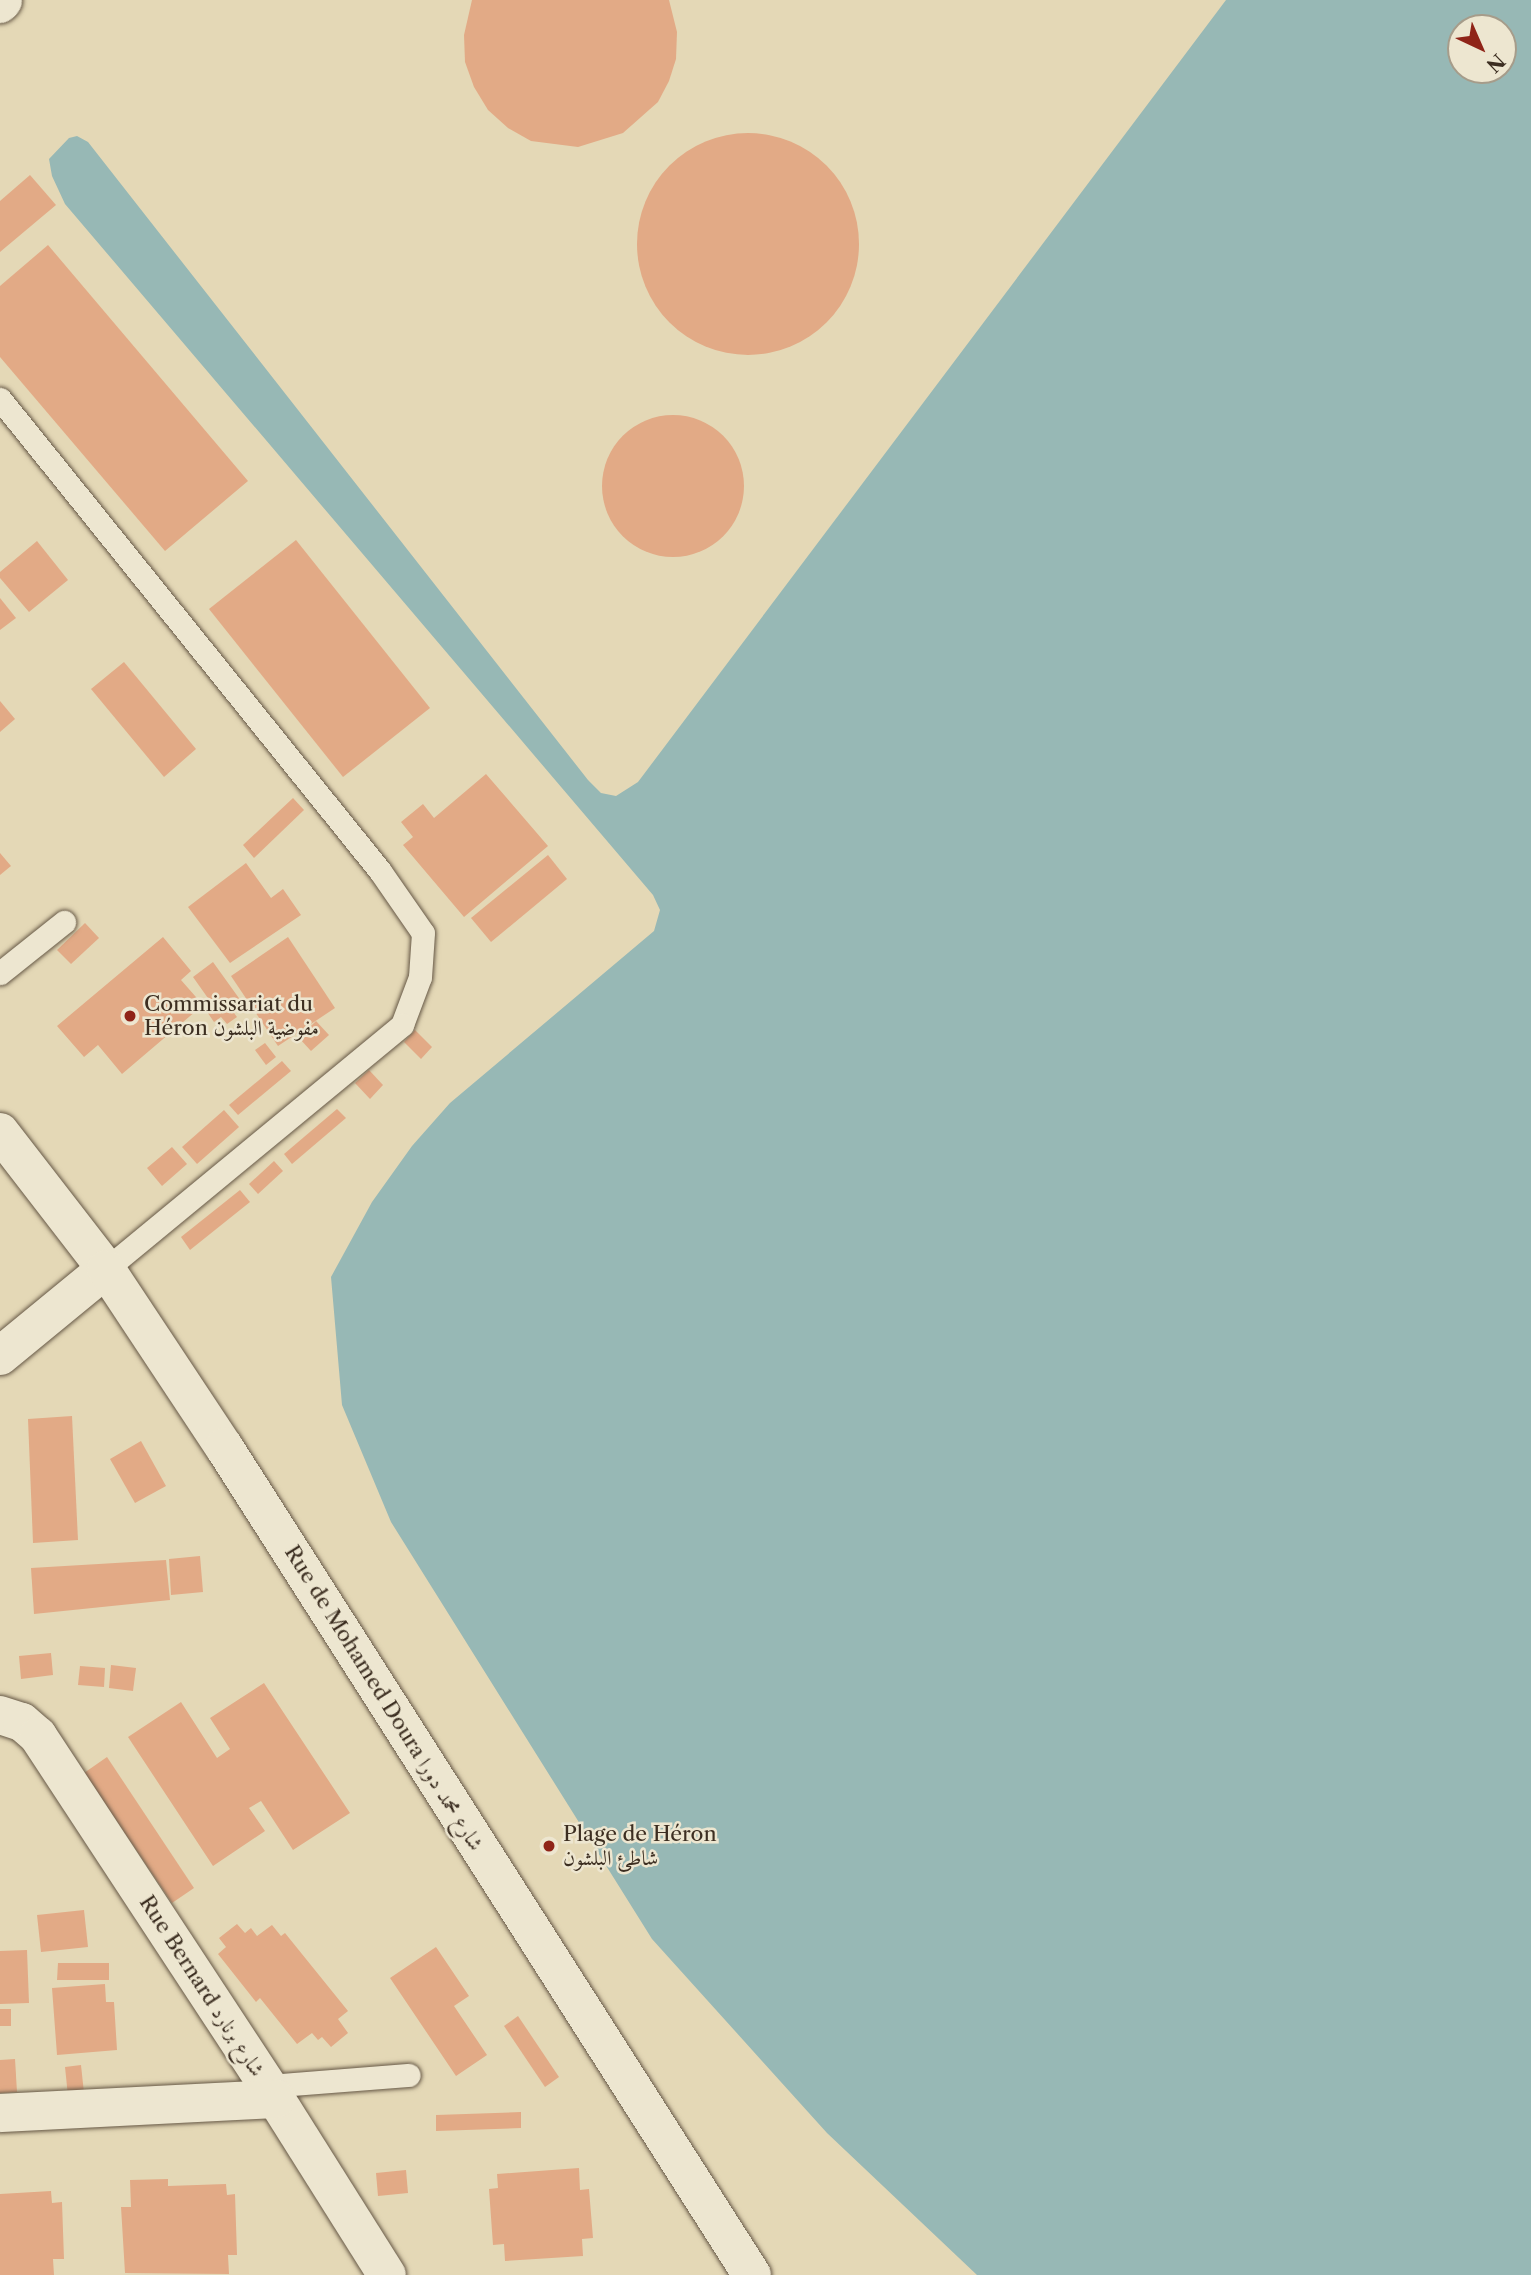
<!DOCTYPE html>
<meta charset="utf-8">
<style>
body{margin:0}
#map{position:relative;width:1531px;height:2275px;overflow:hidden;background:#e4d8b6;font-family:"Libre Caslon Text",Amiri,serif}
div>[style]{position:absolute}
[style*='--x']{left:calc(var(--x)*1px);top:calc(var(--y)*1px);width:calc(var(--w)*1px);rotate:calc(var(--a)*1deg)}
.water>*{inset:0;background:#97b8b5}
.building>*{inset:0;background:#e2aa86}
.round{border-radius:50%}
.roads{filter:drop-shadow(0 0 2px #665846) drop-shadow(0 0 2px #665846)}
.lane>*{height:23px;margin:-11.5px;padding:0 11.5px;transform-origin:11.5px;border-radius:11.5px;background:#ede6d0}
.street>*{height:38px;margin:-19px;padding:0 19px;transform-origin:19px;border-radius:19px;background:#ede6d0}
.secondary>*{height:38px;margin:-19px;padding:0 19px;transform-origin:19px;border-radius:19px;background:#ede6d0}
.dots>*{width:19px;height:19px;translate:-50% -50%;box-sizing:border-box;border:4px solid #ede6d0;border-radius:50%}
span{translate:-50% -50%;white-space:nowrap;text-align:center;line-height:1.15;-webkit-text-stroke:5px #ede6d0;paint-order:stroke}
.poi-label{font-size:21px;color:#3c2e21}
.left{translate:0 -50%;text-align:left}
.street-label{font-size:21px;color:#3c2e21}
.north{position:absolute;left:1447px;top:14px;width:70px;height:70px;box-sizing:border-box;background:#ede6d0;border:2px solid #a69c8a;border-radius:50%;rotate:136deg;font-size:19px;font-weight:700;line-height:28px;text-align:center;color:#3c2e21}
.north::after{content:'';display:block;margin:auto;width:24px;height:32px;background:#8f2418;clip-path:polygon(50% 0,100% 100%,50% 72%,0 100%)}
</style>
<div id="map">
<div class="water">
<i style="clip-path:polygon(evenodd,1226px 0,1531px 0,1531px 2275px,977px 2275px,827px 2133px,652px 1939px,391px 1522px,342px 1405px,331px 1277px,372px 1202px,412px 1146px,450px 1103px,654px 931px,660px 910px,653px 895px,65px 204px,52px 176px,49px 159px,69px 138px,77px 136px,88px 142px,588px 780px,601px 793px,616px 796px,638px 782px,1226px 0,1461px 28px,1503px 28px,1503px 70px,1461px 70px,1461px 28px)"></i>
</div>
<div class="building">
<i style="clip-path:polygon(472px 0,669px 0,677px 32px,676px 59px,669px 81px,658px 102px,623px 133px,578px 147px,531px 141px,508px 128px,488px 110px,474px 87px,465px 62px,464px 35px)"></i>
<i class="round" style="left:637px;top:133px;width:222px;height:222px"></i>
<i style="clip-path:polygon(30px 175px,56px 205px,0 252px,0 201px)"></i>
<i style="clip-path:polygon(48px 245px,248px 481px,165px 551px,0 357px,0 286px)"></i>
<i class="round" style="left:602px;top:415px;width:142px;height:142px"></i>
<i style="clip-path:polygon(296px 540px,430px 708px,343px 777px,209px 609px)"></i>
<i style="clip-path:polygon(37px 541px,68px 580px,29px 612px,0 578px,0 572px)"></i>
<i style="clip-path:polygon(0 598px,16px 618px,0 630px)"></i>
<i style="clip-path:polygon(124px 662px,196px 749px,164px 777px,91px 689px)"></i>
<i style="clip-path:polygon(0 701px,15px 719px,0 732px)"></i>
<i style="clip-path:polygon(486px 774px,548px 846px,464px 917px,403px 845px,413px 837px,401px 822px,423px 804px,434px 818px)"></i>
<i style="clip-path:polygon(293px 798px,304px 810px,254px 858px,243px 845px)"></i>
<i style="clip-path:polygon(0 853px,11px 866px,0 875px)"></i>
<i style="clip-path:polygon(548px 855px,567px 879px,491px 942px,471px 918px)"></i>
<i style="clip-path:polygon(246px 863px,271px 898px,283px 889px,301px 915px,230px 963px,188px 907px)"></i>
<i style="clip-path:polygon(85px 923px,99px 938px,71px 964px,57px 950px)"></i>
<i style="clip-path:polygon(163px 937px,191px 971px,181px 980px,203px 1005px,122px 1074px,98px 1045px,84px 1057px,57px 1026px)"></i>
<i style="clip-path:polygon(288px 937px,335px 1008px,278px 1046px,231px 976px)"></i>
<i style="clip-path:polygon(213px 962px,241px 1001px,231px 1009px,237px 1017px,227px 1024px,221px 1017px,214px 1022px,203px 1006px,210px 1001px,193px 977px)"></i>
<i style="clip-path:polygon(316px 1021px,329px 1035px,311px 1051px,299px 1038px)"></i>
<i style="clip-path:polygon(415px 1030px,432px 1047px,421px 1059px,404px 1042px)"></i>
<i style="clip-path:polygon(265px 1043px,276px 1057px,266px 1065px,255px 1050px)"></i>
<i style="clip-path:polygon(282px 1061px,291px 1071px,238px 1115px,229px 1105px)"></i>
<i style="clip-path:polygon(369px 1070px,383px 1085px,370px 1099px,355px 1083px)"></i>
<i style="clip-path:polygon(337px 1109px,346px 1118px,292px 1164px,284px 1154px)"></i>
<i style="clip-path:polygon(224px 1110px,239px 1127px,197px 1164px,182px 1147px)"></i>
<i style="clip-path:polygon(172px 1147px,187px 1164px,162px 1186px,147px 1168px)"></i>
<i style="clip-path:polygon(274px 1161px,283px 1171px,258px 1194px,249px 1184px)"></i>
<i style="clip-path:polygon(240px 1190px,250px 1202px,190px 1250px,181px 1237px)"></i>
<i style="clip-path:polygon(72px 1416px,78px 1540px,33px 1543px,28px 1419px)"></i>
<i style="clip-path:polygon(141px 1441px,166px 1486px,135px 1503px,110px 1459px)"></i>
<i style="clip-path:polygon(200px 1556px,203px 1592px,171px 1595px,169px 1559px)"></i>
<i style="clip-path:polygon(166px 1560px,170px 1600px,34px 1614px,31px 1568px)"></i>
<i style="clip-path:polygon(51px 1653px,53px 1675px,21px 1679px,19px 1656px)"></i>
<i style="clip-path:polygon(111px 1665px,136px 1668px,133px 1691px,109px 1688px)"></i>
<i style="clip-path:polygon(80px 1666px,105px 1668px,104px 1687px,78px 1685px)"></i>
<i style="clip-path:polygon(264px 1683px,350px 1813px,293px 1850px,261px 1801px,249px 1808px,265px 1831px,213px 1866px,128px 1737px,181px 1702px,217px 1758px,230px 1749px,210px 1718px)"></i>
<i style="clip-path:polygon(107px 1757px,194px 1888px,172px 1903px,84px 1773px)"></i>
<i style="clip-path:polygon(84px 1910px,88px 1947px,41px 1952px,37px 1915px)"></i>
<i style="clip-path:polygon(237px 1924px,245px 1933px,251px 1928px,257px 1936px,272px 1925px,281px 1936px,285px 1933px,348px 2011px,338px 2019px,348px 2033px,331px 2047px,322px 2037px,318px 2040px,312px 2033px,297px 2044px,260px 1998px,256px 2002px,218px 1954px,226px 1947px,219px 1938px)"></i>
<i style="clip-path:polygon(436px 1947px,469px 1996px,454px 2006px,487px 2055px,456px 2076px,390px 1978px)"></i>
<i style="clip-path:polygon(27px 1950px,29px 2003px,0 2004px,0 1951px)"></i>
<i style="clip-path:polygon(58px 1963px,109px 1963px,109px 1980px,57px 1980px)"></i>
<i style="clip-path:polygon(105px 1984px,106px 2002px,114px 2002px,117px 2050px,57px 2055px,52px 1988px)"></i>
<i style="clip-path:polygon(0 2009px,11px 2009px,11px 2026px,0 2026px)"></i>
<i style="clip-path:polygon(518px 2016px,559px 2077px,545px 2087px,504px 2026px)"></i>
<i style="clip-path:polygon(15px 2059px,17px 2092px,0 2093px,0 2060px)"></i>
<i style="clip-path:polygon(81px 2065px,84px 2093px,68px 2096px,65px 2067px)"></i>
<i style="clip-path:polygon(521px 2112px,521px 2128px,436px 2131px,436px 2115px)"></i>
<i style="clip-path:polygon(579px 2168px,580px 2190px,589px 2189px,593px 2238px,582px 2239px,583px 2256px,505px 2261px,504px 2244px,493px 2245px,489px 2189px,498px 2188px,497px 2174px)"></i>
<i style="clip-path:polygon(406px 2170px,408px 2193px,378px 2196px,376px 2173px)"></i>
<i style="clip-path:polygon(168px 2179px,168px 2186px,226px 2184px,227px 2195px,235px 2194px,237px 2255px,228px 2255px,229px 2274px,125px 2273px,121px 2207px,131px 2207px,130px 2180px)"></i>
<i style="clip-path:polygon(51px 2191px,52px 2203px,62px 2202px,64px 2259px,53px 2259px,54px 2275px,0 2275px,0 2194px)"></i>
</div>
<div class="roads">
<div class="lane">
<i style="--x:0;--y:399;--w:606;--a:51.16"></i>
<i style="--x:380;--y:871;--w:75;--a:55.3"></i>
<i style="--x:423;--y:933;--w:44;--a:93.9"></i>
<i style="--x:420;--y:977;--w:51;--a:110.6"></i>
<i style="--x:402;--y:1025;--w:384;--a:140.5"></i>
<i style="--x:0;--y:973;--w:82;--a:-38.6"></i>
<i style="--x:268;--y:2086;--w:141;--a:-4.5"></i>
</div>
<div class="street">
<i style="--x:0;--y:4;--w:4;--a:-45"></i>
<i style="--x:0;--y:1356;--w:137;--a:-39.4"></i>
<i style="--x:0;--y:1715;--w:23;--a:18"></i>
<i style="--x:22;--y:1722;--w:21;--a:41"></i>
<i style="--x:38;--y:1736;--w:434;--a:56.7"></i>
<i style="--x:276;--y:2099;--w:208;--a:57.8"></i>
<i style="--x:0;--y:2113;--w:276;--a:-2.9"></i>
</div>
<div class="secondary">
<i style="--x:0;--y:1132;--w:173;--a:52.3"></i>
<i style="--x:106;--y:1269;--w:214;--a:56.5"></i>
<i style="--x:224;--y:1447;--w:982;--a:57.48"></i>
</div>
</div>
<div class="dots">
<i style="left:130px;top:1016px;background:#8f2418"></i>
<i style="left:549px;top:1846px;background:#8f2418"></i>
</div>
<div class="poi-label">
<span class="left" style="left:144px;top:1016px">Commissariat du<br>Héron مفوضية البلشون</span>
<span class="left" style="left:563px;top:1846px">Plage de Héron<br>شاطئ البلشون</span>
</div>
<div class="street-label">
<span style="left:384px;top:1698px;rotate:58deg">Rue de Mohamed Doura شارع محمد دورا</span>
<span style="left:202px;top:1986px;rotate:57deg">Rue Bernard شارع برنارد</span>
</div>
<div class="north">N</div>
</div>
